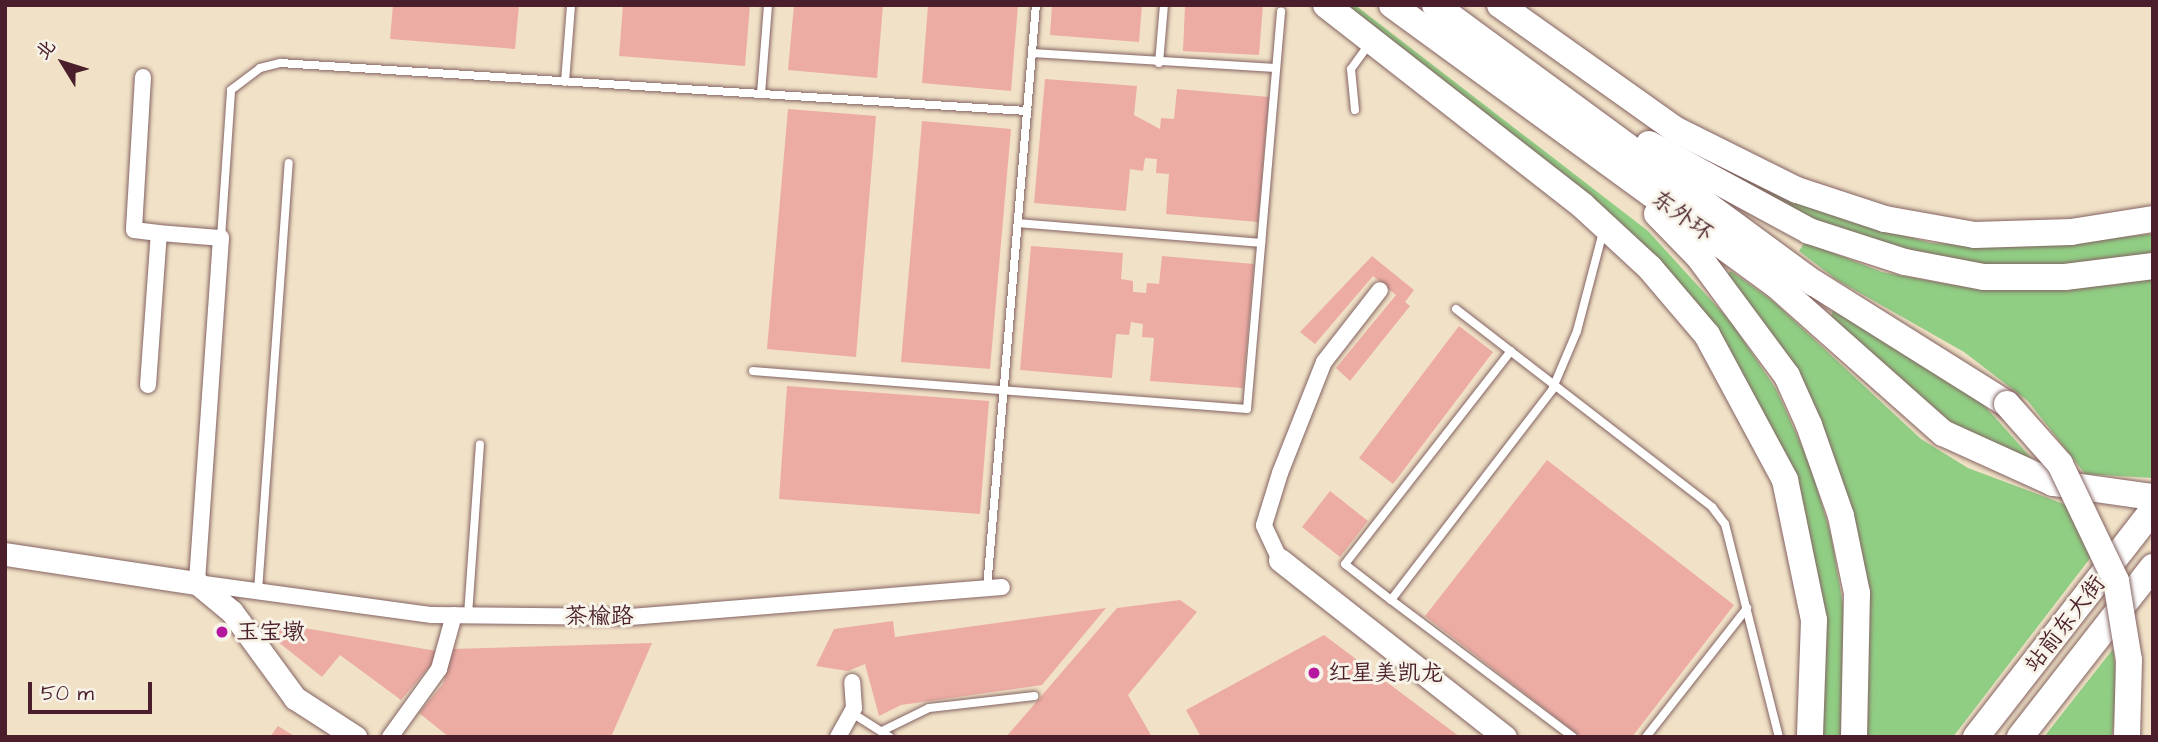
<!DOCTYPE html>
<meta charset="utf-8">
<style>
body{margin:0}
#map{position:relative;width:2158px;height:742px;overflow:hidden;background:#f1e2c7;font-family:"Architects Daughter","LXGW WenKai TC",sans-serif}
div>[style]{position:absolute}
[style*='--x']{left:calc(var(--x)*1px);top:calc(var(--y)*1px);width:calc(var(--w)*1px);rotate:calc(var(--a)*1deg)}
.green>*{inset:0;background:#90ce84}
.building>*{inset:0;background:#ecaca4}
.roads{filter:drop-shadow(0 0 2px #846362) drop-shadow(0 0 2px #846362)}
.lane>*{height:8px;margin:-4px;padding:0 4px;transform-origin:4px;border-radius:4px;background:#fff}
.street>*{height:16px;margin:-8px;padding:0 8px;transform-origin:8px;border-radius:8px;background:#fff}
.secondary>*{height:23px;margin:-11.5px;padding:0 11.5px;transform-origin:11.5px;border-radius:11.5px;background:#fff}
.primary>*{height:26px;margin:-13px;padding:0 13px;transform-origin:13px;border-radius:13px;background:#fff}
.bridges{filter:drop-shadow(0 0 2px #846362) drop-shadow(0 0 2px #846362)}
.primary-bridge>*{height:26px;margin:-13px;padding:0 13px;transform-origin:13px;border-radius:13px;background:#fff}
.dots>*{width:19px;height:19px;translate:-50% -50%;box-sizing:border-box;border:4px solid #f7f3e8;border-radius:50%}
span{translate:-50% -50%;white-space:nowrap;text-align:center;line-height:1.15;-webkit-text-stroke:6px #f7f3e8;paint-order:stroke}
.street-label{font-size:23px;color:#4a1f2b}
.poi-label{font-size:23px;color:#4a1f2b}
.left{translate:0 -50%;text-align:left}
.frame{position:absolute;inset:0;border:7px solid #4a1f2b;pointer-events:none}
.north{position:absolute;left:28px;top:28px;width:70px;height:70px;-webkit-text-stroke:5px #f7f3e8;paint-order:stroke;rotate:308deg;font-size:19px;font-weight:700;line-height:28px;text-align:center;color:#4a1f2b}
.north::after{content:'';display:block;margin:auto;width:24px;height:32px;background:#4a1f2b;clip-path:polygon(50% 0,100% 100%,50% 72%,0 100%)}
.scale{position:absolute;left:28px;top:682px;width:124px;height:32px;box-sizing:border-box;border:4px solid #4a1f2b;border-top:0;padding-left:9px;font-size:21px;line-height:24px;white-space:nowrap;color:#4a1f2b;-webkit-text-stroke:5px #f7f3e8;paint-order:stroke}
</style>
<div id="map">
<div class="green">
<i style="clip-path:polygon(1340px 5px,1355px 5px,1648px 231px,1731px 322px,1776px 389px,1810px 464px,1831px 535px,1846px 622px,1844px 737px,1819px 737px,1798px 503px,1697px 307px)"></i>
<i style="clip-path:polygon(1629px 104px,1790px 199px,1849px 221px,1931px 243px,2007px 247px,2153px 234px,2153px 253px,2078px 265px,1988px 265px,1904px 251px,1803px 217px,1722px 177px)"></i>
<i style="clip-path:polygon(1805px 242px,1882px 272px,1952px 285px,2115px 285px,2153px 276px,2153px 478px,2085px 474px,2028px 401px,1964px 352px,1837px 280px,1799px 251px)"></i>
<i style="clip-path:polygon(1731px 271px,1773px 301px,1921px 439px,1968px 468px,2069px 506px,2091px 557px,1953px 737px,1863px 737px,1857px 540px,1725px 276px)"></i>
<i style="clip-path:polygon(1833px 310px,1975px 395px,2035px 462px,1952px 423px,1831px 317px)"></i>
<i style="clip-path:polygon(2113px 649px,2118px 689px,2112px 737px,2044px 737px)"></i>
</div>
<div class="building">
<i style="clip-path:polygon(393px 5px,519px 5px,515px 49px,390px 39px)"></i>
<i style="clip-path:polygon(623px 5px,750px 5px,745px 66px,619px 56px)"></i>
<i style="clip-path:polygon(794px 5px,883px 5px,877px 78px,788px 70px)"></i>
<i style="clip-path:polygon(928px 5px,1018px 5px,1011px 91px,922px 83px)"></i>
<i style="clip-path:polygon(1052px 5px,1142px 5px,1139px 42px,1050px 35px)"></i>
<i style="clip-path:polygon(1185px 5px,1263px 5px,1259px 55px,1183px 51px)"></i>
<i style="clip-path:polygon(1045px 79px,1137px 86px,1134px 115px,1160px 129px,1161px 118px,1174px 119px,1177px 89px,1269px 97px,1258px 222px,1166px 214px,1169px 174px,1156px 173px,1157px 159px,1145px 158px,1143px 171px,1130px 169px,1126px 211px,1034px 203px)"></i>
<i style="clip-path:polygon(788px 109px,876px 116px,856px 357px,767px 349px)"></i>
<i style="clip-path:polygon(922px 121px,1011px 129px,990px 369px,901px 362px)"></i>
<i style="clip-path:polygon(1031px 246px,1123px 253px,1121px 279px,1133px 281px,1133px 292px,1146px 293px,1147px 283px,1159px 284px,1162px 256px,1254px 264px,1243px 388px,1150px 381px,1154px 338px,1142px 337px,1143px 324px,1131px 322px,1129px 335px,1116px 334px,1112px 378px,1020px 370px)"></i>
<i style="clip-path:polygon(1372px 256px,1414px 290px,1405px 302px,1410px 306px,1350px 381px,1336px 368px,1396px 295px,1373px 276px,1315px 344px,1300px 332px)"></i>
<i style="clip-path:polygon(1459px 326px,1493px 352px,1393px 484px,1359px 458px)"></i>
<i style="clip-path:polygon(787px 386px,989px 401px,980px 514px,779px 499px)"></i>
<i style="clip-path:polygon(1547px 460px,1734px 605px,1632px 737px,1581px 737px,1425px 616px)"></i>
<i style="clip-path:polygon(1330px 491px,1368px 521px,1340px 557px,1302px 527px)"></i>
<i style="clip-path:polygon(1180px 600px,1197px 612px,1128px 695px,1152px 737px,1006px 737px,1117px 608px)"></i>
<i style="clip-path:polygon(1106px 608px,1042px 685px,901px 705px,879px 716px,865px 664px,848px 671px,816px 666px,834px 629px,893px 621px,895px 637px)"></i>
<i style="clip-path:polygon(282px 624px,442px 652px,401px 700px,340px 655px,322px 677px,272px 637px)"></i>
<i style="clip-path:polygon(1324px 635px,1460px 737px,1201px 737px,1186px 710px)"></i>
<i style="clip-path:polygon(652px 643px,611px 737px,449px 737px,419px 713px,443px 684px,453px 649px)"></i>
<i style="clip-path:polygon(278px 726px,296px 737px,270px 737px)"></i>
</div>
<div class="roads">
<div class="lane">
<i style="--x:1032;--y:53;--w:244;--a:3.5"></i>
<i style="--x:1159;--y:63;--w:58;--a:-85.1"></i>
<i style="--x:565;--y:82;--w:77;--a:-85.5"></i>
<i style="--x:761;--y:94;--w:89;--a:-85.5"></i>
<i style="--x:1355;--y:110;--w:41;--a:-95.6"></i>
<i style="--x:1351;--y:69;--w:32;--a:-54"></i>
<i style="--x:1018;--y:223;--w:244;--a:4.7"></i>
<i style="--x:221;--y:238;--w:148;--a:-86.1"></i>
<i style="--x:231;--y:90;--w:36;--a:-37"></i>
<i style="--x:260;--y:68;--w:21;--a:-14"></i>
<i style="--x:280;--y:63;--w:749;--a:3.68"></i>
<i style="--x:1456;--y:309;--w:324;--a:37.7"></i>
<i style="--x:1712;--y:507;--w:21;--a:53"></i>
<i style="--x:1725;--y:524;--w:220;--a:75.8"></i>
<i style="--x:753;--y:371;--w:495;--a:4.4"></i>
<i style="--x:1247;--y:409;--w:399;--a:-85.1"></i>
<i style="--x:987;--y:588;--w:585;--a:-85.2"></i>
<i style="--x:258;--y:591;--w:429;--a:-85.9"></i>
<i style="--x:1391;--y:600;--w:58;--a:-142"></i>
<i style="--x:1345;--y:564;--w:270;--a:-52.1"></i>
<i style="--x:468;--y:615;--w:171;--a:-86"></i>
<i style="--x:852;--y:713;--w:45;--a:32.3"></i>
<i style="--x:882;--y:731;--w:52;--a:-26.1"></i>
<i style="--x:929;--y:708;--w:106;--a:-6.5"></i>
<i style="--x:1573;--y:737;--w:228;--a:-143"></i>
<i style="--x:1391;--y:600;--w:265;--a:-52.5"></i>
<i style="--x:1552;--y:390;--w:64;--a:-67"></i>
<i style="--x:1577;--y:331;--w:102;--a:-75.3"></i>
<i style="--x:1646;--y:737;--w:164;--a:-51.9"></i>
</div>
<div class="street">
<i style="--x:143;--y:77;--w:153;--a:93.4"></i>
<i style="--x:134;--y:230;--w:25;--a:7"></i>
<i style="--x:148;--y:385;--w:152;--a:-85.9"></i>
<i style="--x:159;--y:233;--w:62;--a:4.6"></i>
<i style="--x:221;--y:238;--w:346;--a:94"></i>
<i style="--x:197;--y:583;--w:237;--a:7.8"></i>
<i style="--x:432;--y:615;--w:198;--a:0.6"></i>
<i style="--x:630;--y:617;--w:373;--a:-4.6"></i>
<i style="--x:1280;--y:560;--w:38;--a:-115"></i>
<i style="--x:1264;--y:525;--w:54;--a:-72.9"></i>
<i style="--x:1280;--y:473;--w:119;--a:-68.4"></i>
<i style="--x:1324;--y:362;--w:91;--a:-52.1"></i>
<i style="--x:390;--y:737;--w:84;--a:-54.2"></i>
<i style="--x:439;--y:669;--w:56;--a:-74.5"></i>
<i style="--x:838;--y:737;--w:33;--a:-61"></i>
<i style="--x:854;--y:708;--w:26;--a:-94"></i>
</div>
<div class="secondary">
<i style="--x:5;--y:554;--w:194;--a:8.6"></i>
<i style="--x:197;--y:583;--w:45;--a:39.6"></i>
<i style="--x:232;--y:612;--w:107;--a:53.8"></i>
<i style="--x:295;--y:698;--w:72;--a:33"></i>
<i style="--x:1280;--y:560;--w:286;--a:38.2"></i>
</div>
<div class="primary">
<i style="--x:1326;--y:5;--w:326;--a:38"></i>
<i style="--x:1583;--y:206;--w:91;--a:42.8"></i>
<i style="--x:1650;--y:268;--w:88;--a:49.6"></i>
<i style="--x:1707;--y:335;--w:165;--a:61.7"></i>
<i style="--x:1785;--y:480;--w:143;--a:78.3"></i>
<i style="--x:1814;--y:620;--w:117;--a:92"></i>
<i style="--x:1392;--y:5;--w:474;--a:36.1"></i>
<i style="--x:1775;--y:284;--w:225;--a:41.6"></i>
<i style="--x:1943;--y:433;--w:121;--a:24.4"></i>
<i style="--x:2053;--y:483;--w:101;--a:8"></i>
<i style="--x:1435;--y:5;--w:470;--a:36.3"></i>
<i style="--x:1814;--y:283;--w:228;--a:32.1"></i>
<i style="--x:1500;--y:5;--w:216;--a:35.4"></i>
<i style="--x:1676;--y:130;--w:135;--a:26.4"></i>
<i style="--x:1797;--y:190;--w:93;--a:18.2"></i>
<i style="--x:1885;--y:219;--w:91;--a:10.1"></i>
<i style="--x:1975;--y:235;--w:96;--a:-1.8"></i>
<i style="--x:2071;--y:232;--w:83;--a:-9"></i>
<i style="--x:1649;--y:144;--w:182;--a:28.5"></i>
<i style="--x:1809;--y:231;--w:101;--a:17.9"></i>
<i style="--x:1905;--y:262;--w:80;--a:10.8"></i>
<i style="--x:1984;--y:277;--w:81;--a:0"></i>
<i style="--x:2065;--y:277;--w:89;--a:-7.1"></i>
<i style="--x:1657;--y:214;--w:60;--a:45.7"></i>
<i style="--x:1699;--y:257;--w:148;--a:53.5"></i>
<i style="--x:1787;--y:376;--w:54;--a:65.8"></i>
<i style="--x:1809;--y:425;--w:96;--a:70.6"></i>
<i style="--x:1841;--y:516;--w:79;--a:78.3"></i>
<i style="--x:1857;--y:593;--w:144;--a:91.2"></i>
<i style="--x:1976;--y:737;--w:288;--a:-52.1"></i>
<i style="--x:2020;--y:737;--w:216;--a:-52"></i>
</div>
</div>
<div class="bridges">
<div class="primary-bridge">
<i style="--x:2007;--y:404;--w:80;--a:48.5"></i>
<i style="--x:2060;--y:464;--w:130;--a:64.4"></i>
<i style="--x:2116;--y:581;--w:80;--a:80.7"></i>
<i style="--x:2129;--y:660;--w:77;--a:91.5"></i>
</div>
</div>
<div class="dots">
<i style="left:222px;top:632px;background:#b5179e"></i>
<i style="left:1314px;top:673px;background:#b5179e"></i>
</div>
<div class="street-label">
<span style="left:1682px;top:216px;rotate:36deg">东外环</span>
<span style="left:599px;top:616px">茶榆路</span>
<span style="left:2065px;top:624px;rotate:-52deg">站前东大街</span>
</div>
<div class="poi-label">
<span class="left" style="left:236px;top:632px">玉宝墩</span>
<span class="left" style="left:1328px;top:673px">红星美凯龙</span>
</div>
<div class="frame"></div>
<div class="north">北</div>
<div class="scale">50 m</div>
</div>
